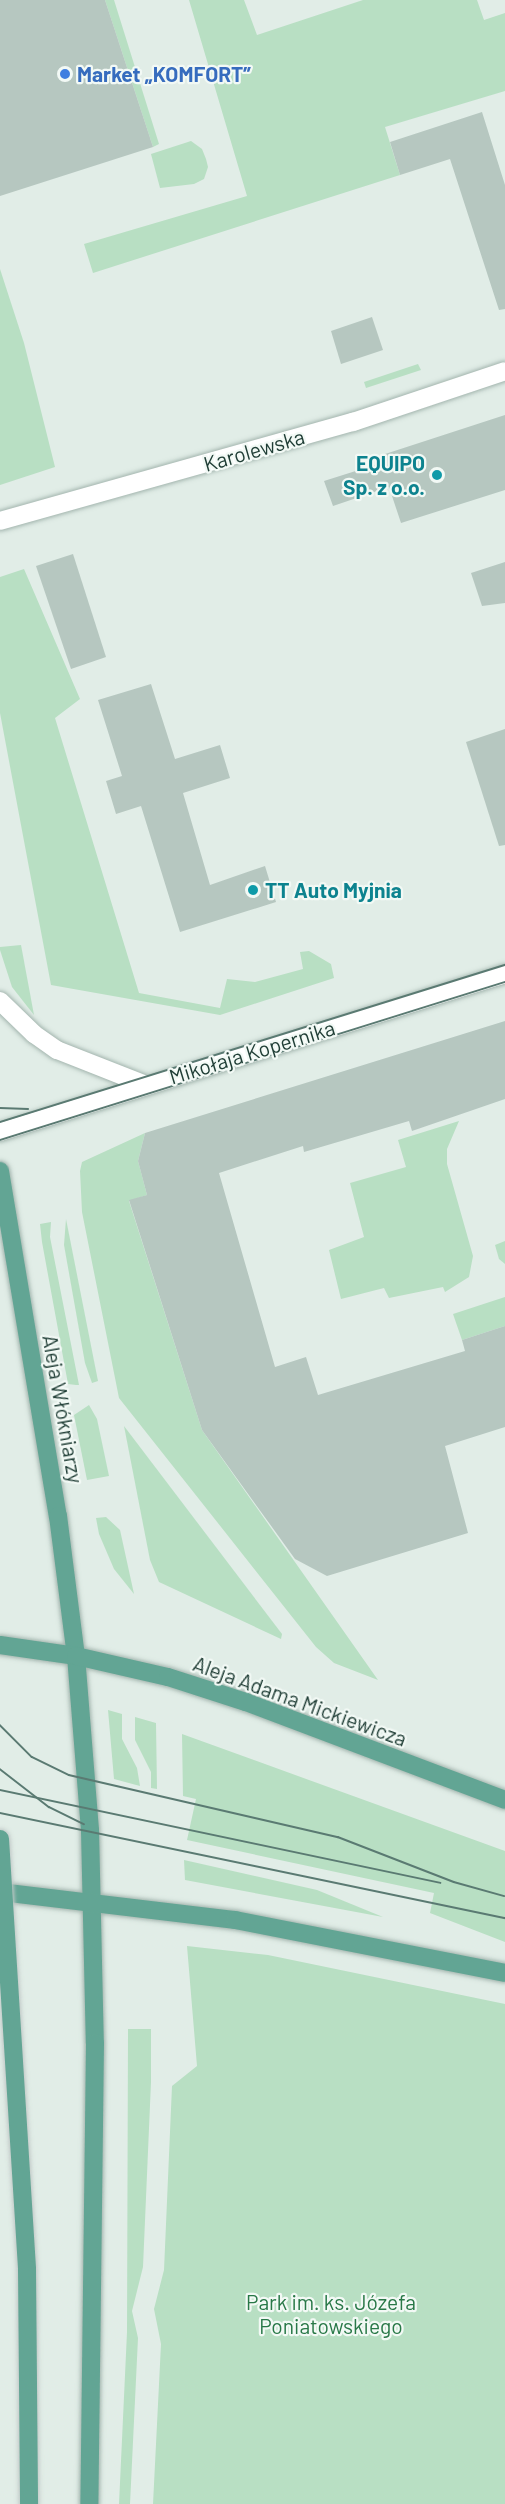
<!DOCTYPE html>
<meta charset="utf-8">
<style>
body{margin:0}
#map{position:relative;width:505px;height:2504px;overflow:hidden;background:#e1ede7;font-family:Barlow,sans-serif}
div>[style]{position:absolute}
[style*='--x']{left:calc(var(--x)*1px);top:calc(var(--y)*1px);width:calc(var(--w)*1px);rotate:calc(var(--a)*1deg)}
.green>*{inset:0;background:#b8dfc3}
.building>*{inset:0;background:#b6c7c0}
.roads{filter:drop-shadow(0 0 2px #a3b5ae) drop-shadow(0 0 2px #a3b5ae)}
.minor>*{height:18px;margin:-9px;padding:0 9px;transform-origin:9px;border-radius:9px;background:#fff}
.major>*{height:18px;margin:-9px;padding:0 9px;transform-origin:9px;border-radius:9px;background:#62a594}
.tram>*{height:1.5px;margin:-0.75px;padding:0 0.75px;transform-origin:0.75px;border-radius:0.75px;background:#5a7a72}
.bridges{filter:drop-shadow(0 0 2px #c1c9c7) drop-shadow(0 0 2px #c1c9c7)}
.major-bridge>*{height:18px;margin:-9px;padding:0 9px;transform-origin:9px;border-radius:9px;background:#62a594}
.dots>*{width:16px;height:16px;translate:-50% -50%;box-sizing:border-box;border:3px solid #f2f9f5;border-radius:50%}
span{translate:-50% -50%;white-space:nowrap;text-align:center;line-height:1.15;-webkit-text-stroke:4.5px #f2f9f5;paint-order:stroke}
.shop-label{font-size:21px;color:#366cbe;font-weight:700}
.left{translate:0 -50%;text-align:left}
.street-label{font-size:21px;color:#203e36}
.culture-label{font-size:21px;color:#0d838f;font-weight:700}
.right{translate:-100% -50%;text-align:right}
.park-label{font-size:21px;color:#287847}
</style>
<div id="map">
<div class="green">
<i style="clip-path:polygon(105px 0,114px 0,159px 144px,153px 147px)"></i>
<i style="clip-path:polygon(189px 0,244px 0,257px 35px,363px 0,477px 0,484px 20px,505px 13px,505px 91px,385px 127px,400px 175px,93px 273px,84px 244px,247px 196px)"></i>
<i style="clip-path:polygon(191px 141px,202px 149px,206px 159px,208px 167px,204px 179px,194px 184px,160px 188px,151px 154px)"></i>
<i style="clip-path:polygon(0 269px,24px 343px,55px 467px,0 485px)"></i>
<i style="clip-path:polygon(418px 364px,421px 370px,366px 388px,364px 382px)"></i>
<i style="clip-path:polygon(24px 569px,80px 699px,55px 718px,139px 993px,220px 1008px,227px 979px,255px 982px,303px 969px,300px 952px,309px 951px,331px 964px,334px 978px,220px 1015px,51px 985px,0 713px,0 577px)"></i>
<i style="clip-path:polygon(21px 945px,34px 1015px,12px 987px,0 950px,0 947px)"></i>
<i style="clip-path:polygon(459px 1121px,447px 1149px,447px 1164px,473px 1256px,469px 1277px,445px 1292px,443px 1287px,389px 1298px,384px 1288px,341px 1299px,329px 1250px,364px 1237px,350px 1183px,406px 1167px,398px 1140px)"></i>
<i style="clip-path:polygon(145px 1133px,138px 1161px,147px 1195px,129px 1201px,202px 1430px,378px 1680px,334px 1663px,316px 1647px,119px 1398px,82px 1212px,80px 1171px,82px 1162px)"></i>
<i style="clip-path:polygon(66px 1219px,98px 1381px,92px 1383px,85px 1363px,64px 1245px)"></i>
<i style="clip-path:polygon(51px 1222px,50px 1237px,79px 1385px,76px 1385px,68px 1384px,42px 1242px,40px 1224px)"></i>
<i style="clip-path:polygon(505px 1241px,505px 1264px,499px 1259px,495px 1245px)"></i>
<i style="clip-path:polygon(505px 1297px,505px 1326px,462px 1340px,453px 1314px)"></i>
<i style="clip-path:polygon(89px 1405px,97px 1419px,109px 1476px,87px 1480px,74px 1415px)"></i>
<i style="clip-path:polygon(124px 1426px,282px 1634px,281px 1639px,159px 1582px,150px 1560px)"></i>
<i style="clip-path:polygon(106px 1517px,120px 1530px,134px 1594px,114px 1569px,99px 1534px,96px 1518px)"></i>
<i style="clip-path:polygon(108px 1710px,122px 1714px,122px 1739px,137px 1768px,140px 1786px,114px 1779px)"></i>
<i style="clip-path:polygon(135px 1717px,156px 1723px,157px 1789px,151px 1788px,151px 1772px,135px 1740px)"></i>
<i style="clip-path:polygon(182px 1734px,505px 1851px,505px 1942px,430px 1913px,434px 1893px,187px 1840px,196px 1799px,183px 1796px)"></i>
<i style="clip-path:polygon(184px 1860px,317px 1890px,383px 1917px,185px 1880px)"></i>
<i style="clip-path:polygon(187px 1946px,268px 1955px,505px 2004px,505px 2504px,153px 2504px,161px 2344px,154px 2309px,164px 2270px,172px 2086px,197px 2066px)"></i>
<i style="clip-path:polygon(128px 2029px,151px 2029px,151px 2082px,143px 2267px,132px 2311px,138px 2338px,130px 2504px,119px 2504px,127px 2332px)"></i>
</div>
<div class="building">
<i style="clip-path:polygon(0 0,105px 0,153px 147px,0 196px)"></i>
<i style="clip-path:polygon(482px 112px,505px 185px,505px 309px,499px 310px,450px 159px,400px 175px,390px 142px)"></i>
<i style="clip-path:polygon(372px 317px,383px 350px,341px 364px,331px 331px)"></i>
<i style="clip-path:polygon(505px 415px,505px 490px,401px 523px,389px 487px,333px 506px,324px 481px,381px 463px,379px 456px)"></i>
<i style="clip-path:polygon(73px 554px,106px 657px,71px 669px,36px 566px)"></i>
<i style="clip-path:polygon(505px 562px,505px 603px,482px 606px,471px 573px)"></i>
<i style="clip-path:polygon(151px 684px,175px 759px,220px 745px,230px 778px,183px 793px,210px 885px,265px 866px,276px 902px,180px 932px,141px 806px,116px 814px,106px 781px,122px 776px,98px 700px)"></i>
<i style="clip-path:polygon(505px 729px,505px 845px,499px 846px,466px 742px)"></i>
<i style="clip-path:polygon(505px 1021px,505px 1099px,412px 1131px,409px 1121px,304px 1152px,303px 1146px,219px 1173px,275px 1367px,306px 1357px,318px 1395px,465px 1351px,462px 1340px,505px 1326px,505px 1427px,445px 1446px,468px 1533px,327px 1576px,295px 1559px,202px 1430px,129px 1200px,147px 1195px,138px 1161px,145px 1133px)"></i>
</div>
<div class="roads">
<div class="minor">
<i style="--x:0;--y:521;--w:367;--a:-15.7"></i>
<i style="--x:353;--y:422;--w:160;--a:-18.5"></i>
<i style="--x:0;--y:1001;--w:47;--a:44.1"></i>
<i style="--x:34;--y:1034;--w:28;--a:35"></i>
<i style="--x:57;--y:1050;--w:96;--a:21.5"></i>
<i style="--x:0;--y:1132;--w:529;--a:-17.37"></i>
</div>
<div class="major">
<i style="--x:0;--y:1171;--w:350;--a:80.5"></i>
<i style="--x:58;--y:1516;--w:141;--a:82.7"></i>
<i style="--x:76;--y:1656;--w:175;--a:85.4"></i>
<i style="--x:90;--y:1830;--w:213;--a:88.7"></i>
<i style="--x:95;--y:2043;--w:461;--a:90.7"></i>
<i style="--x:0;--y:1645;--w:77;--a:8.2"></i>
<i style="--x:76;--y:1656;--w:94;--a:12.9"></i>
<i style="--x:168;--y:1677;--w:82;--a:17.8"></i>
<i style="--x:246;--y:1702;--w:277;--a:20.7"></i>
<i style="--x:0;--y:1892;--w:237;--a:6.8"></i>
<i style="--x:235;--y:1920;--w:275;--a:11.1"></i>
</div>
</div>
<div class="tram">
<i style="--x:0;--y:1108;--w:28;--a:2"></i>
<i style="--x:0;--y:1122;--w:529;--a:-17.27"></i>
<i style="--x:0;--y:1140;--w:529;--a:-17.37"></i>
<i style="--x:0;--y:1725;--w:45;--a:45"></i>
<i style="--x:32;--y:1757;--w:41;--a:25.9"></i>
<i style="--x:69;--y:1775;--w:276;--a:13"></i>
<i style="--x:338;--y:1837;--w:124;--a:21.2"></i>
<i style="--x:454;--y:1882;--w:52;--a:15.6"></i>
<i style="--x:0;--y:1769;--w:62;--a:37.8"></i>
<i style="--x:49;--y:1807;--w:39;--a:26"></i>
<i style="--x:0;--y:1790;--w:450;--a:11.9"></i>
<i style="--x:0;--y:1813;--w:516;--a:11.75"></i>
</div>
<div class="bridges">
<div class="major-bridge">
<i style="--x:0;--y:1839;--w:431;--a:86.4"></i>
<i style="--x:27;--y:2269;--w:235;--a:89.5"></i>
</div>
</div>
<div class="dots">
<i style="left:65px;top:74px;background:#3f7fe0"></i>
<i style="left:437px;top:475px;background:#0f9aa8"></i>
<i style="left:253px;top:890px;background:#0f9aa8"></i>
</div>
<div class="shop-label">
<span class="left" style="left:77px;top:74px">Market „KOMFORT”</span>
</div>
<div class="street-label">
<span style="left:254px;top:450px;rotate:-16deg">Karolewska</span>
<span style="left:252px;top:1052px;rotate:-17deg">Mikołaja Kopernika</span>
<span style="left:63px;top:1409px;rotate:80deg">Aleja Włókniarzy</span>
<span style="left:300px;top:1701px;rotate:20deg">Aleja Adama Mickiewicza</span>
</div>
<div class="culture-label">
<span class="right" style="left:425px;top:475px">EQUIPO<br>Sp. z o.o.</span>
<span class="left" style="left:265px;top:890px">TT Auto Myjnia</span>
</div>
<div class="park-label">
<span style="left:331px;top:2314px">Park im. ks. Józefa<br>Poniatowskiego</span>
</div>
</div>
